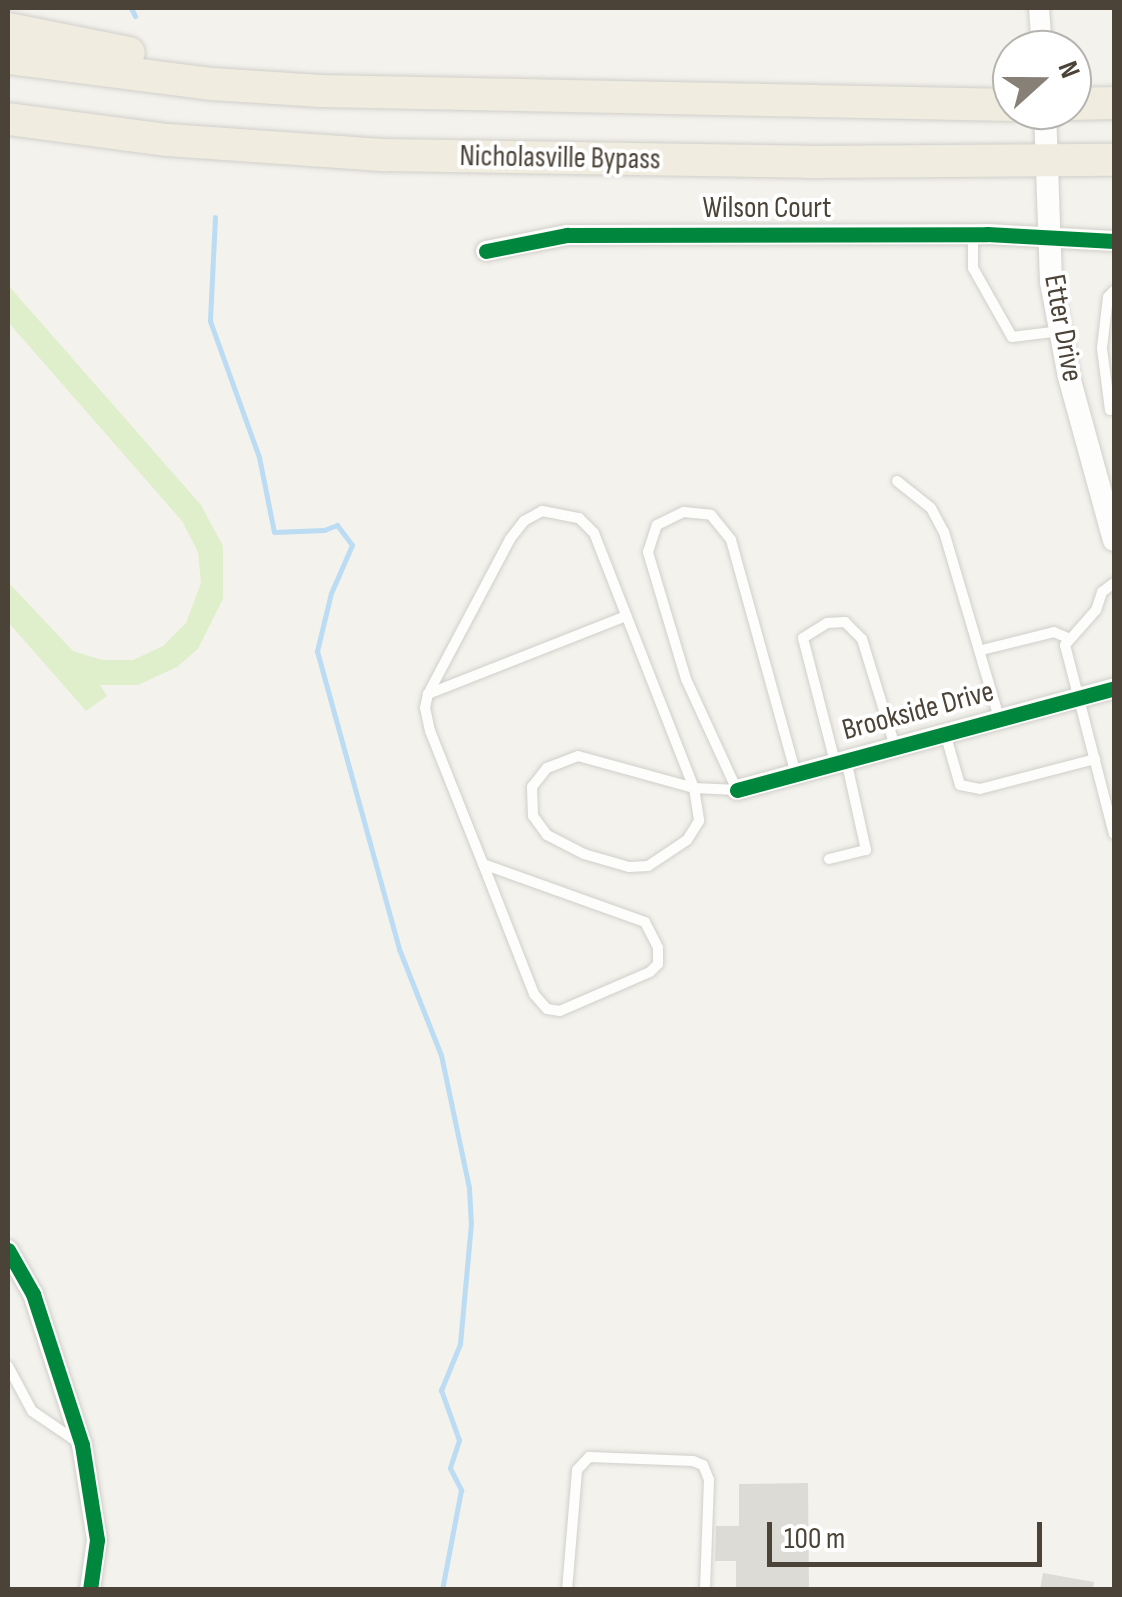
<!DOCTYPE html>
<style>
body{margin:0}
#map{position:relative;width:1122px;height:1597px;overflow:hidden;background:#f3f2ed;font-family:"Sofia Sans Condensed",sans-serif}
div>[style]{position:absolute}
[style*='--x']{left:calc(var(--x)*1px);top:calc(var(--y)*1px);width:calc(var(--w)*1px);rotate:calc(var(--a)*1deg)}
.green>*{inset:0;background:#e0efcb}
.stream>*{height:5px;margin:-2.5px;padding:0 2.5px;transform-origin:2.5px;border-radius:2.5px;background:#bbdcf3}
.building>*{inset:0;background:#dddbd5}
.roads{filter:drop-shadow(0 0 2px #d1cfca) drop-shadow(0 0 2px #d1cfca)}
.service>*{height:10px;margin:-5px;padding:0 5px;transform-origin:5px;border-radius:5px;background:#fdfdfc}
.minor>*{height:20px;margin:-10px;padding:0 10px;transform-origin:10px;border-radius:10px;background:#fdfdfc}
.tertiary>*{height:22px;margin:-11px;padding:0 11px;transform-origin:11px;border-radius:11px;background:#fdfdfc}
.trunk>*{height:32px;margin:-16px;padding:0 16px;transform-origin:16px;border-radius:16px;background:#f0ece0}
.cycleway>*{height:15px;margin:-7.5px;padding:0 7.5px;transform-origin:7.5px;border-radius:7.5px;background:#00873e}
span{translate:-50% -50%;white-space:nowrap;text-align:center;line-height:1.15;-webkit-text-stroke:8px #fff;paint-order:stroke}
.street-label{font-size:30px;color:#4b4337}
.frame{position:absolute;inset:0;border:10px solid #4b4337;pointer-events:none}
.north{position:absolute;left:992px;top:30px;width:100px;height:100px;box-sizing:border-box;background:#fff;border:2px solid #b7b4af;border-radius:50%;rotate:69deg;font-size:28px;font-weight:700;line-height:40px;text-align:center;color:#4b4337}
.north::after{content:'';display:block;margin:auto;width:35px;height:45px;background:#868077;clip-path:polygon(50% 0,100% 100%,50% 72%,0 100%)}
.scale{position:absolute;left:767px;top:1522px;width:275px;height:45px;box-sizing:border-box;border:5px solid #4b4337;border-top:0;padding-left:12px;font-size:30px;line-height:35px;white-space:nowrap;color:#4b4337;-webkit-text-stroke:8px #fff;paint-order:stroke}
</style>
<div id="map">
<div class="green">
<i style="clip-path:polygon(8px 285px,201px 505px,223px 546px,223px 599px,198px 649px,177px 667px,138px 685px,100px 685px,107px 696px,86px 711px,8px 622px,8px 582px,73px 651px,102px 660px,133px 660px,163px 646px,186px 623px,201px 583px,198px 552px,182px 521px,8px 322px)"></i>
</div>
<div class="stream">
<i style="--x:131;--y:8;--w:9;--a:63"></i>
<i style="--x:215;--y:217;--w:104;--a:92.8"></i>
<i style="--x:210;--y:321;--w:145;--a:70.2"></i>
<i style="--x:259;--y:457;--w:76;--a:78.7"></i>
<i style="--x:274;--y:532;--w:50;--a:-2.3"></i>
<i style="--x:324;--y:530;--w:14;--a:-21"></i>
<i style="--x:337;--y:525;--w:25;--a:53"></i>
<i style="--x:352;--y:545;--w:52;--a:113.6"></i>
<i style="--x:331;--y:593;--w:60;--a:103.6"></i>
<i style="--x:317;--y:651;--w:309;--a:74.6"></i>
<i style="--x:399;--y:949;--w:114;--a:68.4"></i>
<i style="--x:441;--y:1055;--w:136;--a:78.1"></i>
<i style="--x:469;--y:1188;--w:35;--a:87"></i>
<i style="--x:471;--y:1223;--w:121;--a:95.2"></i>
<i style="--x:460;--y:1344;--w:50;--a:112.4"></i>
<i style="--x:441;--y:1390;--w:53;--a:70.2"></i>
<i style="--x:459;--y:1440;--w:29;--a:108"></i>
<i style="--x:450;--y:1468;--w:25;--a:63"></i>
<i style="--x:461;--y:1490;--w:102;--a:100.8"></i>
</div>
<div class="building">
<i style="clip-path:polygon(808px 1483px,809px 1590px,736px 1590px,736px 1561px,715px 1561px,716px 1526px,739px 1526px,739px 1484px)"></i>
<i style="clip-path:polygon(1043px 1573px,1094px 1582px,1093px 1590px,1040px 1590px)"></i>
</div>
<div class="roads">
<div class="service">
<i style="--x:973;--y:235;--w:33;--a:90"></i>
<i style="--x:973;--y:268;--w:79;--a:60.5"></i>
<i style="--x:1012;--y:337;--w:49;--a:-7"></i>
<i style="--x:1110;--y:410;--w:63;--a:-97.4"></i>
<i style="--x:1102;--y:348;--w:51;--a:-83.3"></i>
<i style="--x:1108;--y:297;--w:8;--a:-45"></i>
<i style="--x:897;--y:481;--w:43;--a:38.5"></i>
<i style="--x:931;--y:508;--w:27;--a:62"></i>
<i style="--x:944;--y:532;--w:194;--a:73.5"></i>
<i style="--x:1114;--y:583;--w:15;--a:143"></i>
<i style="--x:1102;--y:592;--w:19;--a:108"></i>
<i style="--x:1096;--y:610;--w:47;--a:131.5"></i>
<i style="--x:1065;--y:645;--w:195;--a:75.5"></i>
<i style="--x:982;--y:650;--w:74;--a:-14"></i>
<i style="--x:1054;--y:632;--w:17;--a:24"></i>
<i style="--x:428;--y:694;--w:213;--a:-21.5"></i>
<i style="--x:945;--y:733;--w:54;--a:73.9"></i>
<i style="--x:960;--y:785;--w:20;--a:11"></i>
<i style="--x:980;--y:789;--w:119;--a:-14.6"></i>
<i style="--x:835;--y:762;--w:128;--a:-104.5"></i>
<i style="--x:803;--y:638;--w:28;--a:-32"></i>
<i style="--x:827;--y:623;--w:18;--a:-3"></i>
<i style="--x:845;--y:622;--w:24;--a:45"></i>
<i style="--x:862;--y:639;--w:112;--a:72.9"></i>
<i style="--x:829;--y:859;--w:38;--a:-14"></i>
<i style="--x:866;--y:850;--w:92;--a:-102.5"></i>
<i style="--x:483;--y:864;--w:172;--a:19.7"></i>
<i style="--x:645;--y:922;--w:29;--a:63"></i>
<i style="--x:658;--y:948;--w:16;--a:90"></i>
<i style="--x:658;--y:964;--w:11;--a:135"></i>
<i style="--x:650;--y:972;--w:98;--a:156.6"></i>
<i style="--x:560;--y:1011;--w:13;--a:-171"></i>
<i style="--x:547;--y:1009;--w:20;--a:-131"></i>
<i style="--x:534;--y:994;--w:140;--a:-111.4"></i>
<i style="--x:483;--y:864;--w:143;--a:-111.7"></i>
<i style="--x:430;--y:731;--w:24;--a:-102"></i>
<i style="--x:425;--y:708;--w:14;--a:-78"></i>
<i style="--x:428;--y:694;--w:175;--a:-62.1"></i>
<i style="--x:510;--y:539;--w:23;--a:-52"></i>
<i style="--x:524;--y:521;--w:21;--a:-29"></i>
<i style="--x:542;--y:511;--w:38;--a:11"></i>
<i style="--x:579;--y:518;--w:21;--a:45"></i>
<i style="--x:594;--y:533;--w:274;--a:68.6"></i>
<i style="--x:694;--y:788;--w:33;--a:81"></i>
<i style="--x:699;--y:821;--w:22;--a:122"></i>
<i style="--x:687;--y:840;--w:47;--a:146.3"></i>
<i style="--x:648;--y:866;--w:19;--a:177"></i>
<i style="--x:629;--y:867;--w:47;--a:-163.9"></i>
<i style="--x:584;--y:854;--w:42;--a:-152.8"></i>
<i style="--x:547;--y:835;--w:24;--a:-126"></i>
<i style="--x:533;--y:816;--w:29;--a:-92"></i>
<i style="--x:532;--y:787;--w:24;--a:-52"></i>
<i style="--x:547;--y:768;--w:33;--a:-21"></i>
<i style="--x:578;--y:756;--w:120;--a:15.4"></i>
<i style="--x:694;--y:788;--w:43;--a:2.7"></i>
<i style="--x:737;--y:790;--w:122;--a:-114.7"></i>
<i style="--x:686;--y:679;--w:133;--a:-106.7"></i>
<i style="--x:648;--y:552;--w:28;--a:-72"></i>
<i style="--x:657;--y:525;--w:30;--a:-26"></i>
<i style="--x:684;--y:512;--w:27;--a:6"></i>
<i style="--x:711;--y:515;--w:32;--a:51"></i>
<i style="--x:731;--y:540;--w:243;--a:74.5"></i>
<i style="--x:8;--y:1366;--w:51;--a:61.9"></i>
<i style="--x:32;--y:1411;--w:57;--a:34.2"></i>
<i style="--x:567;--y:1590;--w:120;--a:-85.2"></i>
<i style="--x:577;--y:1470;--w:18;--a:-47"></i>
<i style="--x:589;--y:1457;--w:104;--a:2.2"></i>
<i style="--x:693;--y:1461;--w:11;--a:22"></i>
<i style="--x:703;--y:1465;--w:16;--a:68"></i>
<i style="--x:709;--y:1480;--w:110;--a:92.1"></i>
</div>
<div class="minor">
<i style="--x:1039;--y:8;--w:42;--a:85.9"></i>
<i style="--x:486;--y:251;--w:83;--a:-11.2"></i>
<i style="--x:567;--y:235;--w:420;--a:-0.1"></i>
<i style="--x:987;--y:234;--w:127;--a:3.2"></i>
<i style="--x:737;--y:790;--w:391;--a:-15.1"></i>
<i style="--x:8;--y:1250;--w:51;--a:60.4"></i>
<i style="--x:33;--y:1294;--w:159;--a:72"></i>
<i style="--x:82;--y:1445;--w:96;--a:81"></i>
<i style="--x:97;--y:1540;--w:50;--a:98"></i>
</div>
<div class="tertiary">
<i style="--x:1045;--y:110;--w:172;--a:88"></i>
<i style="--x:1051;--y:282;--w:97;--a:79.3"></i>
<i style="--x:1069;--y:377;--w:169;--a:74.6"></i>
</div>
<div class="trunk">
<i style="--x:8;--y:29;--w:123;--a:11.2"></i>
<i style="--x:8;--y:58;--w:206;--a:7.3"></i>
<i style="--x:212;--y:84;--w:109;--a:3.7"></i>
<i style="--x:321;--y:91;--w:691;--a:1.16"></i>
<i style="--x:1072;--y:104;--w:42;--a:-1.4"></i>
<i style="--x:8;--y:119;--w:161;--a:7.5"></i>
<i style="--x:168;--y:140;--w:218;--a:4"></i>
<i style="--x:385;--y:155;--w:424;--a:0.9"></i>
<i style="--x:809;--y:162;--w:305;--a:-0.4"></i>
</div>
</div>
<div class="cycleway">
<i style="--x:486;--y:251;--w:83;--a:-11.2"></i>
<i style="--x:567;--y:235;--w:420;--a:-0.1"></i>
<i style="--x:987;--y:234;--w:127;--a:3.2"></i>
<i style="--x:737;--y:790;--w:391;--a:-15.1"></i>
<i style="--x:8;--y:1250;--w:51;--a:60.4"></i>
<i style="--x:33;--y:1294;--w:159;--a:72"></i>
<i style="--x:82;--y:1445;--w:96;--a:81"></i>
<i style="--x:97;--y:1540;--w:50;--a:98"></i>
</div>
<div class="street-label">
<span style="left:560px;top:158px;rotate:1deg">Nicholasville Bypass</span>
<span style="left:767px;top:208px">Wilson Court</span>
<span style="left:1063px;top:328px;rotate:80deg">Etter Drive</span>
<span style="left:918px;top:711px;rotate:-15deg">Brookside Drive</span>
</div>
<div class="frame"></div>
<div class="north">N</div>
<div class="scale">100 m</div>
</div>
